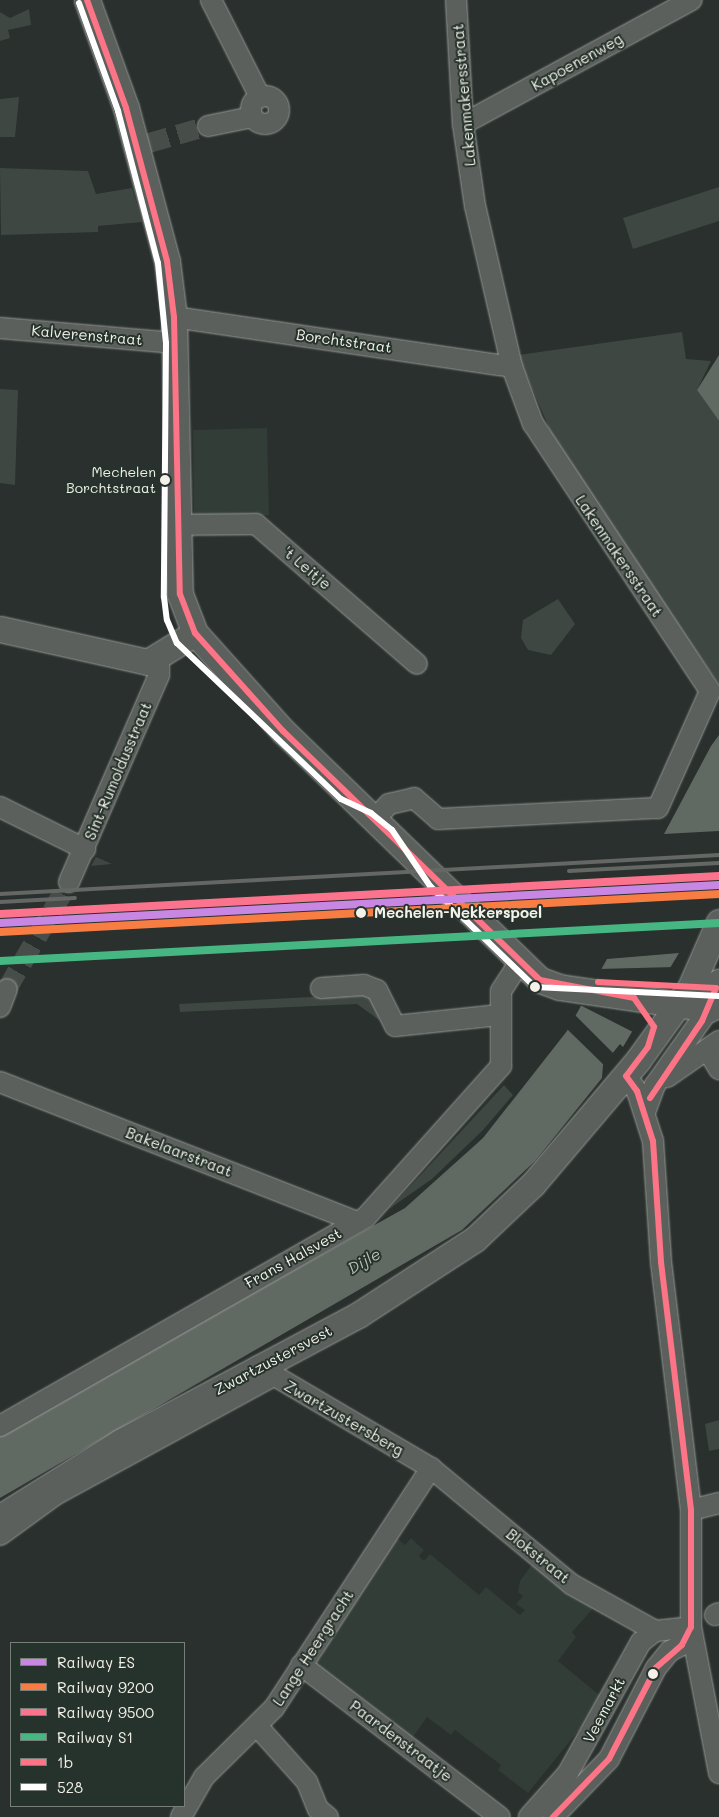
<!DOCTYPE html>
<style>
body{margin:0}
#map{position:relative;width:719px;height:1817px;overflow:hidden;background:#29302d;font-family:Mali,sans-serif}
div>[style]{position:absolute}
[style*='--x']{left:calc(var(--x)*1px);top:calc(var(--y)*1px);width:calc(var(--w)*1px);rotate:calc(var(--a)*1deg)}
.built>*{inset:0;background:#323d37}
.green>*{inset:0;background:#3e4742}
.water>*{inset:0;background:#616963}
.pier>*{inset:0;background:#29302d}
.minor-tunnel>*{height:20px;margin-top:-10px;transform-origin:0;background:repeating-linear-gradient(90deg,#474d49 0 20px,transparent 0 30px)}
.roads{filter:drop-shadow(0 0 1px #969996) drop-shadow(0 0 1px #969996)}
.minor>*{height:20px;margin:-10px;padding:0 10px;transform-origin:10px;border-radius:10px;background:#5c605c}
.minor>.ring{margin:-10px;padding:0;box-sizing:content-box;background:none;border:20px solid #5c605c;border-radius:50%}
.major>*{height:25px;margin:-12.5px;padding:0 12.5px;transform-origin:12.5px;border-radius:12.5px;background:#5c605c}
.rail>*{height:4px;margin:-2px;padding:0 2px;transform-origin:2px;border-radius:2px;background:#646764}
.bus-1>*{height:6px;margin:-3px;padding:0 3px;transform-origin:3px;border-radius:3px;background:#fc7485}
.bus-2>*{height:6px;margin:-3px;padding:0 3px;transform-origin:3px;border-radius:3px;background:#fff}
.rail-1>*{height:8px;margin:-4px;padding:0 4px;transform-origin:4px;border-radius:4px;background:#c787e3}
.rail-2>*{height:8px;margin:-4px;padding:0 4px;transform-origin:4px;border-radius:4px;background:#f77d43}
.rail-3>*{height:8px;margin:-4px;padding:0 4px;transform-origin:4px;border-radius:4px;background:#fc738d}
.rail-4>*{height:8px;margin:-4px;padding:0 4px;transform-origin:4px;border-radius:4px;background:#46b783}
.dots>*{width:14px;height:14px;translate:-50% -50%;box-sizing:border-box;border:2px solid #26332d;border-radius:50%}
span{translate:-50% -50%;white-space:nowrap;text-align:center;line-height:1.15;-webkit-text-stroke:4px #26332d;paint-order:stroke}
.bus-label{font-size:14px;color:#f4f1e8}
.right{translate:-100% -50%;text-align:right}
.street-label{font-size:15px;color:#f4f1e8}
.stop-label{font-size:15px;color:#f4f1e8;font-weight:700}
.left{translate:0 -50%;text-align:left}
.water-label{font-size:16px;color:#bcbdb5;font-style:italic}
.legend{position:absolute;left:10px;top:1642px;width:175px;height:165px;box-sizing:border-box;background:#26332d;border:1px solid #787f78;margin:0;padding:6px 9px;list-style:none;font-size:15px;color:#f4f1e8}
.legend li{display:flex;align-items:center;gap:10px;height:25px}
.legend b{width:25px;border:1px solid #787f78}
</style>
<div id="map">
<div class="built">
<i style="clip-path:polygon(267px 428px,269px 515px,194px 516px,193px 430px)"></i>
<i style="clip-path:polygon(392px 1534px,405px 1545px,411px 1538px,424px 1550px,419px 1556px,424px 1561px,430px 1554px,479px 1595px,486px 1587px,520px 1615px,525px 1610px,516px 1604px,523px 1596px,518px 1592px,520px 1581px,533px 1563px,598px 1603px,572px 1632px,576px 1637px,558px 1661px,604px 1699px,528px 1793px,498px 1770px,501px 1765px,455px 1730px,451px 1735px,427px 1717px,411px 1740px,315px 1666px)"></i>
</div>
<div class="green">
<i style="clip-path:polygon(29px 9px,31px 25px,8px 30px,10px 38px,0 41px,0 12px,10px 18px)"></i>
<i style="clip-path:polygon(19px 97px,15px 137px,0 137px,0 99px)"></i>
<i style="clip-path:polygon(0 168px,88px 171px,96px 194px,132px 188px,142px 222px,98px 226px,98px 232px,1px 235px)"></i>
<i style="clip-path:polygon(719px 187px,719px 221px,633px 249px,623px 218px)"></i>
<i style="clip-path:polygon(682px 332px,686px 359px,711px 361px,697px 390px,719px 421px,719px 684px,562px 458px,518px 355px)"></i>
<i style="clip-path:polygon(0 389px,18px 390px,15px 485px,0 483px)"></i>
<i style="clip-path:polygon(558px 599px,575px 624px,551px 655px,528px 650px,521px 638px,523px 620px)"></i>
<i style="clip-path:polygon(96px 857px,112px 864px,91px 866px)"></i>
<i style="clip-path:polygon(368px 994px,376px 1001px,379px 1020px,357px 1004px,180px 1012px,179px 1004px)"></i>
<i style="clip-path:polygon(504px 1085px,513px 1095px,483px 1130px,432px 1179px,389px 1209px)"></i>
<i style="clip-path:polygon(719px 1420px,719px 1449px,709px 1451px,705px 1424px)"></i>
</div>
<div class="water">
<i style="clip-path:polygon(719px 355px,719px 421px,697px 390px)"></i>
<i style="clip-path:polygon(719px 735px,719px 831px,664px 834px,711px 746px)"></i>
<i style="clip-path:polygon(679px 953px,623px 1047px,620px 1044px,603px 1065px,602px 1078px,535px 1161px,462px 1230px,0 1498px,0 1435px,405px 1208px,483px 1138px,567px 1031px,607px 959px)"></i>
</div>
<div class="pier">
<i style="clip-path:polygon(675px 967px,635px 1033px,580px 1005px,599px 969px)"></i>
<i style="clip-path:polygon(575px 1015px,614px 1054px,607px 1068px,566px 1028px)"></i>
</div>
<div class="minor-tunnel">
<i style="--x:149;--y:143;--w:61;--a:-16.1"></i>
<i style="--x:7;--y:989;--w:124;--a:-59.9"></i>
</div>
<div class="roads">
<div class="minor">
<i style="--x:211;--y:0;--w:109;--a:63.2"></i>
<i class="ring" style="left:251px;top:96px;width:8px;height:8px"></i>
<i style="--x:463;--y:124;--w:260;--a:-28.5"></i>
<i style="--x:208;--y:126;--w:45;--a:-11.6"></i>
<i style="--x:174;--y:317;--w:342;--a:8.4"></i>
<i style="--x:0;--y:328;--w:176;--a:4.9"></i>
<i style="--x:177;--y:525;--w:79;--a:-0.7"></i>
<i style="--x:256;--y:524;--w:213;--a:41"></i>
<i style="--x:0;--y:807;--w:95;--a:26.3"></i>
<i style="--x:374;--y:820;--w:22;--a:-47"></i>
<i style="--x:389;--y:804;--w:26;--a:-13"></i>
<i style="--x:414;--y:798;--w:32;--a:41"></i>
<i style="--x:438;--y:819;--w:220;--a:-2.9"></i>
<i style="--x:658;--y:808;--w:128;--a:-66"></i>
<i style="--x:710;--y:691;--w:320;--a:-123.5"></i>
<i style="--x:533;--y:424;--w:61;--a:-110.2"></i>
<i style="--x:512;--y:367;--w:165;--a:-102.9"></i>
<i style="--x:475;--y:206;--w:83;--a:-98.3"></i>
<i style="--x:463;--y:124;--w:124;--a:-93.2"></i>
<i style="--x:69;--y:882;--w:226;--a:-66.5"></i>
<i style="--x:159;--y:675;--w:16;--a:-90"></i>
<i style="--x:321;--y:988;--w:43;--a:-4"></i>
<i style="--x:364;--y:985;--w:14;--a:21"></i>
<i style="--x:377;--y:990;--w:40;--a:63.4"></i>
<i style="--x:395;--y:1026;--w:105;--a:-6"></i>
<i style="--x:0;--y:1007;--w:19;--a:-69"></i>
<i style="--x:713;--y:1059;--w:12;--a:59"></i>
<i style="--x:626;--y:1076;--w:19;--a:54"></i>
<i style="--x:637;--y:1091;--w:52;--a:72.3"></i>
<i style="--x:653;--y:1141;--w:121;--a:86.2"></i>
<i style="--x:661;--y:1262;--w:250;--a:83.1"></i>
<i style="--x:691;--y:1510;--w:117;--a:90"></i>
<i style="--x:691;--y:1627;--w:149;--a:79.1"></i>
<i style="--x:667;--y:1077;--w:63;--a:-34.7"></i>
<i style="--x:0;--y:1082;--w:384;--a:21.4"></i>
<i style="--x:645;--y:1112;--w:29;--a:-70"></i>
<i style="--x:655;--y:1085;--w:93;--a:-54.6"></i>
<i style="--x:709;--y:1009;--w:10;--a:0"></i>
<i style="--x:258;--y:1366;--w:201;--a:30.5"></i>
<i style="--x:431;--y:1468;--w:182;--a:39.6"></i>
<i style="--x:571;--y:1584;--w:96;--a:29.2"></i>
<i style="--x:0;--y:1426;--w:421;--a:-29.7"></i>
<i style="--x:366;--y:1217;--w:203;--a:-48.2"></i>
<i style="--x:501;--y:1066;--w:75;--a:-90"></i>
<i style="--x:501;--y:991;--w:35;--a:-57"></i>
<i style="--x:691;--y:1510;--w:29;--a:-14"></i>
<i style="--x:0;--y:1535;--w:68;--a:-36"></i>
<i style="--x:55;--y:1495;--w:246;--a:-28.6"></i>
<i style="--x:715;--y:1615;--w:4;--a:-27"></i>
<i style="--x:301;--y:1665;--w:250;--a:37.4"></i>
<i style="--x:257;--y:1726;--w:75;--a:48.2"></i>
<i style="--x:307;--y:1782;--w:29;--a:68"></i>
<i style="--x:318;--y:1809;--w:13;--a:39"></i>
<i style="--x:181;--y:1817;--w:46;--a:-60.1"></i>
<i style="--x:204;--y:1777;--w:98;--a:-44.6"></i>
<i style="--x:274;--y:1708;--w:287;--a:-56.8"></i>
<i style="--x:529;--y:1817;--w:59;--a:-48.4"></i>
<i style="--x:568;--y:1773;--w:150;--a:-60.9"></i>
<i style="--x:641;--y:1642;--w:18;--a:-38"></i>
<i style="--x:655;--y:1631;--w:36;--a:-6"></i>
<i style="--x:553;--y:1817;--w:81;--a:-46"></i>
<i style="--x:609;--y:1759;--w:102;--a:-62.7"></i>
<i style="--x:656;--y:1668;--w:22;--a:-51"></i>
<i style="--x:670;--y:1651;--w:13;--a:-27"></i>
<i style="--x:682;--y:1645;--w:20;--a:-63"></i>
</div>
<div class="major">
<i style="--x:87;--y:0;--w:115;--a:70.1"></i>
<i style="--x:126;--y:108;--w:158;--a:75"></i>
<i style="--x:167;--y:261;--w:56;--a:82.9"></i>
<i style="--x:174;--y:317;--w:277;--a:88.8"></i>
<i style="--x:180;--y:594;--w:42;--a:69"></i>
<i style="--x:195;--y:633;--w:132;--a:48.1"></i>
<i style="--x:283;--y:731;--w:358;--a:44.1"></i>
<i style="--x:540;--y:980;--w:20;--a:20"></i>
<i style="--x:559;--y:987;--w:152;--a:8.3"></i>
<i style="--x:709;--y:1009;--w:29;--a:-70"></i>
<i style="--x:0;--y:629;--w:152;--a:12.6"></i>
<i style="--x:148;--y:662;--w:55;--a:-31.7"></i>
<i style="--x:0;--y:1517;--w:142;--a:-32"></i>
<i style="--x:120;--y:1442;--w:270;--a:-28.1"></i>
<i style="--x:358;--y:1315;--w:140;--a:-33"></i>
<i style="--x:475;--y:1239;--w:80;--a:-43.5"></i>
<i style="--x:533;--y:1184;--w:162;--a:-49.7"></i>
<i style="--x:638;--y:1060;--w:89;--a:-54.2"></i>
<i style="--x:690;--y:988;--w:72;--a:-66.3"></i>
</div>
</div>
<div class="rail">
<i style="--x:569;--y:871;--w:150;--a:-3.1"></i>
<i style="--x:0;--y:894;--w:720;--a:-3.1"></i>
<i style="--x:0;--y:902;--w:75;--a:-3.1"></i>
</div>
<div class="bus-1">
<i style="--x:87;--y:0;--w:115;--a:70.1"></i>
<i style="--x:126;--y:108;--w:158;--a:75"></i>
<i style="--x:167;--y:261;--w:56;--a:82.9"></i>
<i style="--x:174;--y:317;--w:277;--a:88.8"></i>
<i style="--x:180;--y:594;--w:42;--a:69"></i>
<i style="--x:195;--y:633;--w:132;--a:48.1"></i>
<i style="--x:283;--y:731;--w:358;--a:44.1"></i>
<i style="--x:540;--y:980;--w:96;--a:10.8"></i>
<i style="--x:634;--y:998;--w:35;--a:55"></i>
<i style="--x:654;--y:1027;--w:21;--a:107"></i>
<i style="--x:648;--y:1047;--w:36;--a:127"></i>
<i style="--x:626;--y:1076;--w:19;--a:54"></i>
<i style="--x:637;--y:1091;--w:52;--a:72.3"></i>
<i style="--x:653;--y:1141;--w:121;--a:86.2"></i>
<i style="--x:661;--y:1262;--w:250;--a:83.1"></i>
<i style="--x:691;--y:1510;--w:117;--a:90"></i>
<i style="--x:691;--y:1627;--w:20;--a:117"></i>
<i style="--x:682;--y:1645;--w:35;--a:139"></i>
<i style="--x:656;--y:1668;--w:102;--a:117.3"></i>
<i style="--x:609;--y:1759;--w:81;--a:134"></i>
<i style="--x:598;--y:982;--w:118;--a:2.9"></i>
<i style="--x:716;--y:988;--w:36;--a:113"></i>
<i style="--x:702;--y:1021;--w:93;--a:124"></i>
</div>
<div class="bus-2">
<i style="--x:79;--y:3;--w:115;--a:70.1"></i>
<i style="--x:118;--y:111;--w:157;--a:75.3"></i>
<i style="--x:158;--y:263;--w:80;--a:84.3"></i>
<i style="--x:166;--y:343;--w:254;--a:90.5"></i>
<i style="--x:164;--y:597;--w:23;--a:83"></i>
<i style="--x:167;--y:620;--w:25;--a:67"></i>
<i style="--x:177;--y:643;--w:226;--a:43.6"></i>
<i style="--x:341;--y:799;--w:33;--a:25"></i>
<i style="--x:371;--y:813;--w:27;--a:39"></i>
<i style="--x:392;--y:830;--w:68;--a:55.8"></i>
<i style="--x:430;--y:886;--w:146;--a:43.9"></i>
<i style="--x:535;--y:987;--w:184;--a:2.8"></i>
</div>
<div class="rail-1">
<i style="--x:0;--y:923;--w:720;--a:-3.03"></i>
</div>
<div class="rail-2">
<i style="--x:0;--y:932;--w:720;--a:-3.03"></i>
</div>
<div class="rail-3">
<i style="--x:0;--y:914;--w:720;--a:-3.03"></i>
</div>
<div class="rail-4">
<i style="--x:0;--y:961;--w:720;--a:-3.03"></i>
</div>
<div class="dots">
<i style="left:165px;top:480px;background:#f4f1e8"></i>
<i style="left:361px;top:913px;background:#f4f1e8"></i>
<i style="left:535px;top:987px;background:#f4f1e8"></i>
<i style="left:653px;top:1674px;background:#f4f1e8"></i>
</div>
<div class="bus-label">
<span class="right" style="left:156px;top:480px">Mechelen<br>Borchtstraat</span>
</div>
<div class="street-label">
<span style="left:577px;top:62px;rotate:-29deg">Kapoenenweg</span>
<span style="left:464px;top:95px;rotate:-95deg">Lakenmakersstraat</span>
<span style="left:87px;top:335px;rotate:5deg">Kalverenstraat</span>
<span style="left:344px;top:341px;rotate:8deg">Borchtstraat</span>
<span style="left:619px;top:556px;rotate:56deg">Lakenmakersstraat</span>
<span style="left:307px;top:568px;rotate:40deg">'t Leitje</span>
<span style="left:118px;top:771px;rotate:-67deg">Sint-Rumoldusstraat</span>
<span style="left:179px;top:1152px;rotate:21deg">Bakelaarstraat</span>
<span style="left:293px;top:1258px;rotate:-29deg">Frans Halsvest</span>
<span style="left:273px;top:1360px;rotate:-28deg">Zwartzustersvest</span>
<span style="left:344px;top:1418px;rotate:30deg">Zwartzustersberg</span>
<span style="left:538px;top:1556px;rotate:39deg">Blokstraat</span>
<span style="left:313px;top:1648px;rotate:-57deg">Lange Heergracht</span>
<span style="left:604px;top:1710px;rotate:-62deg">Veemarkt</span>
<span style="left:401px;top:1741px;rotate:37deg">Paardenstraatje</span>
</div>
<div class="stop-label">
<span class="left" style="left:374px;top:913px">Mechelen-Nekkerspoel</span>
</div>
<div class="water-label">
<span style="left:364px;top:1261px;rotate:-30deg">Dijle</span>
</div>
<ul class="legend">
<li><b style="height:6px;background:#c787e3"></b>Railway ES</li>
<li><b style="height:6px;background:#f77d43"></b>Railway 9200</li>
<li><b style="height:6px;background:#fc738d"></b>Railway 9500</li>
<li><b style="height:6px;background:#46b783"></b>Railway S1</li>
<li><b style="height:6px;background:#fc7485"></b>1b</li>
<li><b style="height:6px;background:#fff"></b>528</li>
</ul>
</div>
